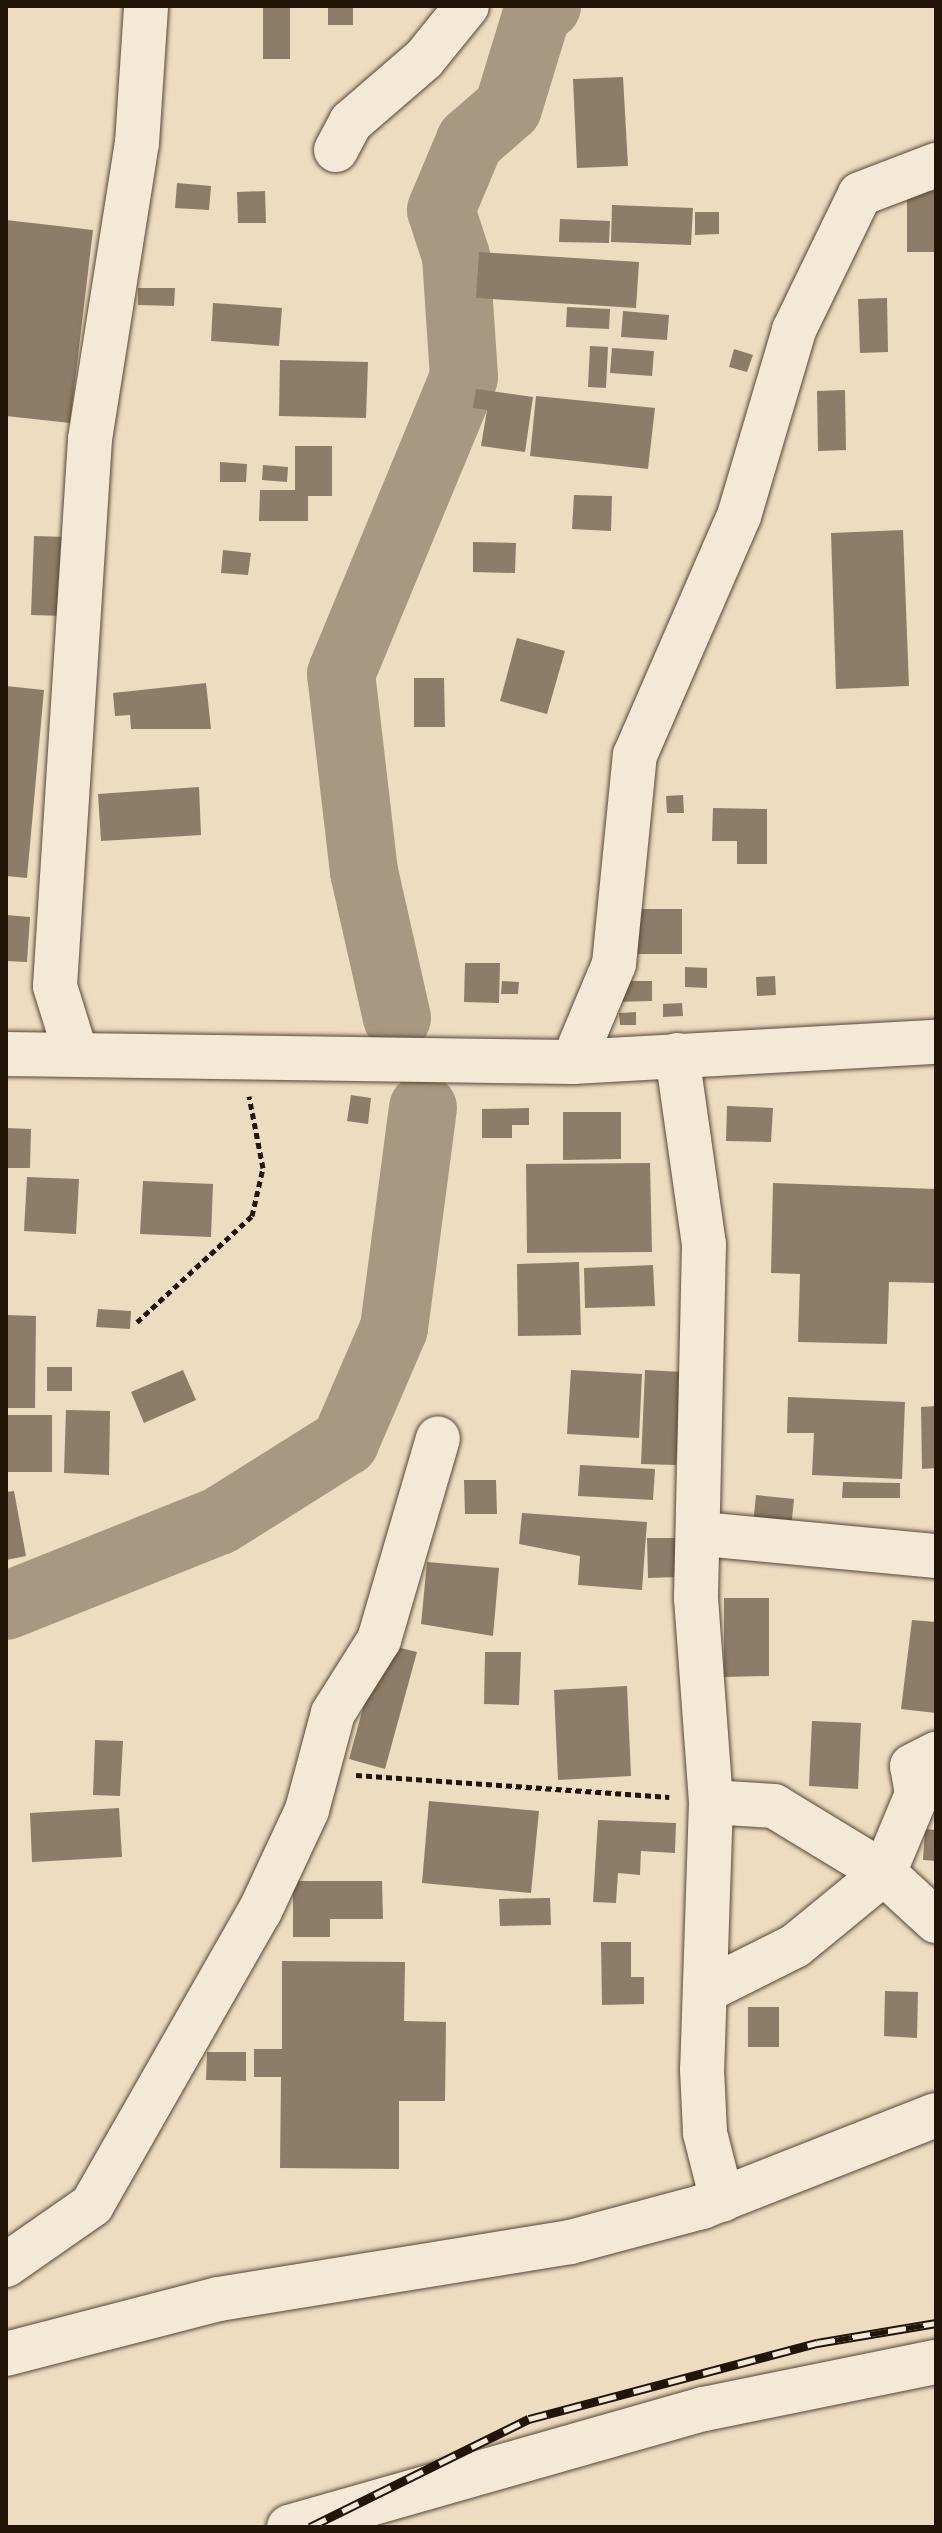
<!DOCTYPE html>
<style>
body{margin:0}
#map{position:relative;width:942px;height:2533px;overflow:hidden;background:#eedcc0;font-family:"IM FELL Double Pica",serif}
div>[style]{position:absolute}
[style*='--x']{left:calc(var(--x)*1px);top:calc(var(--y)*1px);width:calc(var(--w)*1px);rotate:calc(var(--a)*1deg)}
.river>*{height:68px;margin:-34px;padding:0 34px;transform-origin:34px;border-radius:34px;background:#a99881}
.building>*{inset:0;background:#8d7c68}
.path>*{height:5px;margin-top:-2.5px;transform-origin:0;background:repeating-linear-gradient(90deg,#231408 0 6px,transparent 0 10px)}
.roads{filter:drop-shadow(0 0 2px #564636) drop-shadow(0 0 2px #564636)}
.minor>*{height:44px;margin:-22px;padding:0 22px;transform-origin:22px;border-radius:22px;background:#f4e8d6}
.rail>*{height:9px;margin-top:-4.5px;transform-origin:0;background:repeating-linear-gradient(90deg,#f4e8d6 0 18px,#231408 0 36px);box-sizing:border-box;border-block:2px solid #231408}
span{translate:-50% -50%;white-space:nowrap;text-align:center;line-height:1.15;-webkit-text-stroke:6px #f4e8d6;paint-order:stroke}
.frame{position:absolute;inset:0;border:8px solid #231408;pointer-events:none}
</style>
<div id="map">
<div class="river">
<i style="--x:397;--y:1018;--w:150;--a:-102.7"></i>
<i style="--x:364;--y:872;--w:199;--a:-96.6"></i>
<i style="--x:341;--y:674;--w:321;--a:-67.5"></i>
<i style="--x:464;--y:377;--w:121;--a:-93.8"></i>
<i style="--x:456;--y:256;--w:48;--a:-108.1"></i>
<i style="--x:441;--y:210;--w:75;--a:-67.2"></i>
<i style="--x:470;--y:141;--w:50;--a:-41"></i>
<i style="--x:508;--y:108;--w:102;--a:-73"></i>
<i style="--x:538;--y:10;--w:10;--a:-24"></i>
<i style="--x:6;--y:1606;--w:229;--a:-21.8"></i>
<i style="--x:219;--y:1521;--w:149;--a:-32.1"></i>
<i style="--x:345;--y:1442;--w:124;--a:-66.7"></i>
<i style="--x:394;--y:1328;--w:222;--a:-82.5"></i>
</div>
<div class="building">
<i style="clip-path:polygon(263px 6px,290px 6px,290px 59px,263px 59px)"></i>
<i style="clip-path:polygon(328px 6px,353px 6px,353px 25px,328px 25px)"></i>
<i style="clip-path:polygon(623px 77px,628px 166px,577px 168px,573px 79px)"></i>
<i style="clip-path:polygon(177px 183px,211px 186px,209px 210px,175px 208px)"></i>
<i style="clip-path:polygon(265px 191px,266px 223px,238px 223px,237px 192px)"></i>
<i style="clip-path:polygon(907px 191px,936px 191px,936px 252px,907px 252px)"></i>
<i style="clip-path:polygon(612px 205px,693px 208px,691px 245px,611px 242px)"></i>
<i style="clip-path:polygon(695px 212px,719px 212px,719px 234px,695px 235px)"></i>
<i style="clip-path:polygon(560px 219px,610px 221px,609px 243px,559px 242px)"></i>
<i style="clip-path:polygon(6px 220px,93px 230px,70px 423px,6px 416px)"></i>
<i style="clip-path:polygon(479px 252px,639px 262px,636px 308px,476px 298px)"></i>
<i style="clip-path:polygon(138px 288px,175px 288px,174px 306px,138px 305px)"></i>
<i style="clip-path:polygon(887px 298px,888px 352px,860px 353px,858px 299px)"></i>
<i style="clip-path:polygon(213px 303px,282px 308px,279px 346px,211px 341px)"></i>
<i style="clip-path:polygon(567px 307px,610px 309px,609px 329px,566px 327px)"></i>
<i style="clip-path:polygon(623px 311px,669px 315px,667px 340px,621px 337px)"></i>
<i style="clip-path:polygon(590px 346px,608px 347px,606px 388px,588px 387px)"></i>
<i style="clip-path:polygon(612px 348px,654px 351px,652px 376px,610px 373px)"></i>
<i style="clip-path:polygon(734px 349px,753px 355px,747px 372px,729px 367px)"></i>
<i style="clip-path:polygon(280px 360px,368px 362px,366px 418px,279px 416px)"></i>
<i style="clip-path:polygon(476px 389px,533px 397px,525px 452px,481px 446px,487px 410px,473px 408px)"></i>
<i style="clip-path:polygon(845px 390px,846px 450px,818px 451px,817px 391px)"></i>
<i style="clip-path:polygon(536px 396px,655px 408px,648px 469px,530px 456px)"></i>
<i style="clip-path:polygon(295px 446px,332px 446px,332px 496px,308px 496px,308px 521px,259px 521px,260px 490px,295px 490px)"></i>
<i style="clip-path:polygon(220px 462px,247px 464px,246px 482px,220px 482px)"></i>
<i style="clip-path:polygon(263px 465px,288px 467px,287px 482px,262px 480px)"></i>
<i style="clip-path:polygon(574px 495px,612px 496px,611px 531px,572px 529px)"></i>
<i style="clip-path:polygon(903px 530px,909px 686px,836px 689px,831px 533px)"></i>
<i style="clip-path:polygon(34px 536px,68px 537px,65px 616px,31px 615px)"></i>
<i style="clip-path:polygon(473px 542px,516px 543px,515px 573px,473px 572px)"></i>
<i style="clip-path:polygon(223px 550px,251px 553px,248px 575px,221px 573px)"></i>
<i style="clip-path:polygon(517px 638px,565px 651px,547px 714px,500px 701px)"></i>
<i style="clip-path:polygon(414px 678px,444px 678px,445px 727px,414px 727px)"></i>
<i style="clip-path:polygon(206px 683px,211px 729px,131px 729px,130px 715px,115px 716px,113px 693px)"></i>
<i style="clip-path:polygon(6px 686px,44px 690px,27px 878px,6px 876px)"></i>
<i style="clip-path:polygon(199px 787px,201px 835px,101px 841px,98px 794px)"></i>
<i style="clip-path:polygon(683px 795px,684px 813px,667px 813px,666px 796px)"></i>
<i style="clip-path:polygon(713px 808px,767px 809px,767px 864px,737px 864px,737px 841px,712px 841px)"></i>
<i style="clip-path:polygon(636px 909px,682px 909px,682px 954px,636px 954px)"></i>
<i style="clip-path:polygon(6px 915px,30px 917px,27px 962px,6px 961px)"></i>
<i style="clip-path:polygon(465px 963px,500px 963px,499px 1003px,464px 1002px)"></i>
<i style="clip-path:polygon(685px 967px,707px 968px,707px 988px,685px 987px)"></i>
<i style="clip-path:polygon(775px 976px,776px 995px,757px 996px,756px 977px)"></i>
<i style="clip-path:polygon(502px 981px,519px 982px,518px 994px,501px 994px)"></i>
<i style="clip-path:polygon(611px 981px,652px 981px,652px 1001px,611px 1002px)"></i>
<i style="clip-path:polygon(682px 1003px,683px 1016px,663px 1017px,663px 1004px)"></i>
<i style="clip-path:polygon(636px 1012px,636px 1025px,620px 1025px,619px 1013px)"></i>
<i style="clip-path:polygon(351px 1095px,371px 1098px,368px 1124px,347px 1121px)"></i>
<i style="clip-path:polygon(727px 1106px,773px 1108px,771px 1142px,726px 1141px)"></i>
<i style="clip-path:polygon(529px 1108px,529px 1125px,512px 1125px,512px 1138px,482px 1138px,482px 1109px)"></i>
<i style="clip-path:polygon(563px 1112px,621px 1112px,621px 1159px,563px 1160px)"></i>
<i style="clip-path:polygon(6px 1128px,31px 1129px,30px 1168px,6px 1168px)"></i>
<i style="clip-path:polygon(650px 1163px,652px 1252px,527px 1253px,526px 1164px)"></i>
<i style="clip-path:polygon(27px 1177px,79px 1179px,76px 1234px,24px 1231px)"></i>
<i style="clip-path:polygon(143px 1181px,213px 1184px,211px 1237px,140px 1234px)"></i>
<i style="clip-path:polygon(773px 1183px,936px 1189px,936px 1283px,889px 1282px,887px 1344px,798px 1342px,800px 1274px,771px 1273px)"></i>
<i style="clip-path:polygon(579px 1262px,581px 1335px,518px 1336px,517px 1264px)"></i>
<i style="clip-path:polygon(653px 1265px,655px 1306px,585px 1308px,584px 1268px)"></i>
<i style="clip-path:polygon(98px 1309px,131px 1311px,130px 1329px,96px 1327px)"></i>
<i style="clip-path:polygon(6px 1315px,36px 1316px,35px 1408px,6px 1408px)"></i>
<i style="clip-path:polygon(47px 1367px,72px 1367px,72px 1391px,47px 1391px)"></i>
<i style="clip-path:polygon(183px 1370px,196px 1400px,144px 1423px,131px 1392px)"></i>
<i style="clip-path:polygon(571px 1370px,642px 1374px,639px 1438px,567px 1434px)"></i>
<i style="clip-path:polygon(645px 1370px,682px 1372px,676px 1465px,641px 1464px)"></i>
<i style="clip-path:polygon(788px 1397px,905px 1402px,902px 1479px,812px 1475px,814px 1433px,787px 1433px)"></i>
<i style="clip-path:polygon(936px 1406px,936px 1468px,922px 1469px,921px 1407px)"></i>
<i style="clip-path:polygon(66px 1410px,110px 1411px,109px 1475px,64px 1473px)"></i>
<i style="clip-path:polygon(6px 1415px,52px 1415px,52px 1472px,6px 1472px)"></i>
<i style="clip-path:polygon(580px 1465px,655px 1469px,653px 1500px,578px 1496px)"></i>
<i style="clip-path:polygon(464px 1480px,496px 1480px,497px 1514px,465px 1514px)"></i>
<i style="clip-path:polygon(843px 1482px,900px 1483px,900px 1498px,842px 1498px)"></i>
<i style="clip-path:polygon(14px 1491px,26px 1556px,6px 1560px,6px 1492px)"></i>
<i style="clip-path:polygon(756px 1495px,794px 1499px,791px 1529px,753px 1525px)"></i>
<i style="clip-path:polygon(522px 1513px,647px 1522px,642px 1590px,578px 1585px,580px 1556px,519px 1544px)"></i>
<i style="clip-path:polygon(647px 1538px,677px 1538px,678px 1577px,648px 1578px)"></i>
<i style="clip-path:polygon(427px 1562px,499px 1568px,493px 1636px,421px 1624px)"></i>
<i style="clip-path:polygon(724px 1598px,769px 1598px,769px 1676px,724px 1677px)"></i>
<i style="clip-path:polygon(912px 1620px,936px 1622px,936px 1713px,901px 1709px)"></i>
<i style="clip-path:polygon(381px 1643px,417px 1652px,385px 1769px,349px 1759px)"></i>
<i style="clip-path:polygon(485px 1652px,521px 1652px,519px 1705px,484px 1704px)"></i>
<i style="clip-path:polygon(627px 1686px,631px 1776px,558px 1780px,554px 1690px)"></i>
<i style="clip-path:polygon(812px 1721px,861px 1723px,858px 1789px,809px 1786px)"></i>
<i style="clip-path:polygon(95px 1740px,123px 1741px,120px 1796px,93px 1795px)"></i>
<i style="clip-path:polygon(429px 1801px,539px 1811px,531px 1893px,422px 1883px)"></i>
<i style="clip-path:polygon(119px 1808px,122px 1857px,32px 1862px,30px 1813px)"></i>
<i style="clip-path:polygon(598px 1820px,676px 1823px,675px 1853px,641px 1851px,640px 1875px,618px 1873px,616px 1903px,593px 1902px)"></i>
<i style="clip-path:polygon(925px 1829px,936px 1830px,936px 1861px,923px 1860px)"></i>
<i style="clip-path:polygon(293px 1881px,382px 1881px,383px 1919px,330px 1919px,330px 1937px,293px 1937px)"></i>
<i style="clip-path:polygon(550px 1898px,551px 1925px,500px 1926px,499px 1899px)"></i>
<i style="clip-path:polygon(601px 1942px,631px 1942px,631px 1977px,644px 1977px,644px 2004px,602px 2005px)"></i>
<i style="clip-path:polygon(282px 1961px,405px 1962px,404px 2021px,446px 2022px,445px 2101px,399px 2101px,399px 2169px,280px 2168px,281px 2077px,254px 2077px,254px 2049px,282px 2049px)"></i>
<i style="clip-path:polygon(885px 1991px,918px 1992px,917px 2038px,884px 2036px)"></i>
<i style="clip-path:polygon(748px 2007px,779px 2007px,779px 2047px,748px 2047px)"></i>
<i style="clip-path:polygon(207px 2052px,246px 2052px,246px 2081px,206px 2080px)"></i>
</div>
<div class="path">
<i style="--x:137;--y:1322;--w:156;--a:-42.7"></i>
<i style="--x:252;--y:1216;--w:49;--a:-77.1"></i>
<i style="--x:263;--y:1168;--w:73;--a:-101"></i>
<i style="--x:356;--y:1775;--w:314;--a:4"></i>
</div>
<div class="roads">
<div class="minor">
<i style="--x:336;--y:150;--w:32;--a:-62"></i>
<i style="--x:351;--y:122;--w:96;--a:-40.8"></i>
<i style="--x:424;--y:59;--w:68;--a:-50.9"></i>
<i style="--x:6;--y:1054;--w:567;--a:0.81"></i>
<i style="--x:573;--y:1062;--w:364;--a:-3.2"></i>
<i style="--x:76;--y:1054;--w:71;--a:-107.2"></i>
<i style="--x:55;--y:986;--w:548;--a:-86.34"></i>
<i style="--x:90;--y:439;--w:300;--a:-81"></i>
<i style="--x:137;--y:143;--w:137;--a:-86.2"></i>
<i style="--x:677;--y:1055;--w:191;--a:81.9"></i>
<i style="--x:704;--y:1244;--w:354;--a:91.3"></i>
<i style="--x:696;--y:1598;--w:205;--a:85.8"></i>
<i style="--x:711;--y:1802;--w:267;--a:91.9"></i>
<i style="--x:702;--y:2069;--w:64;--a:87.3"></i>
<i style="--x:705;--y:2133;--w:69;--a:75.8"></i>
<i style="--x:573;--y:1062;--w:106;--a:-67.3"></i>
<i style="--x:614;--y:964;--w:210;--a:-84.3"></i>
<i style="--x:635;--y:755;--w:261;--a:-66.5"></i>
<i style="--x:739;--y:516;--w:194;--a:-73.5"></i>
<i style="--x:794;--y:330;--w:151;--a:-64.1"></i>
<i style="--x:860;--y:194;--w:81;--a:-20.9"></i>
<i style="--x:702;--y:1534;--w:235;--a:5.4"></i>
<i style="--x:711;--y:1802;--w:63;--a:3.6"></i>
<i style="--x:774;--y:1806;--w:129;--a:31.3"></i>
<i style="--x:884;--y:1873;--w:71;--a:42.7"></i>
<i style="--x:707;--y:1990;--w:98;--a:-26.6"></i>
<i style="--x:795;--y:1946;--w:115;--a:-39.4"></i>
<i style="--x:884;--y:1873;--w:86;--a:-67.3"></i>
<i style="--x:917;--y:1794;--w:28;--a:-100"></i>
<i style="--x:912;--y:1766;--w:27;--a:-27"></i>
<i style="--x:6;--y:2265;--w:105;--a:-34.9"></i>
<i style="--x:92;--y:2205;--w:339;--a:-60.3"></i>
<i style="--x:260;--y:1911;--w:111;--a:-65"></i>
<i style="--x:307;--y:1810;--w:100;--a:-75"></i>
<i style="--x:333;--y:1713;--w:86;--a:-57.8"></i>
<i style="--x:379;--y:1640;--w:210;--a:-73.7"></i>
<i style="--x:6;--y:2354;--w:220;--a:-14.5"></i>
<i style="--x:219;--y:2299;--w:356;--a:-9.2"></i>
<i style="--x:570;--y:2242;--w:137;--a:-14.9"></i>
<i style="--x:702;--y:2207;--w:251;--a:-21.5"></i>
<i style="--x:289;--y:2527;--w:431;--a:-15.9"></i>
<i style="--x:704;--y:2409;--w:237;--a:-11.5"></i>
</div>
</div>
<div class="rail">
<i style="--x:310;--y:2527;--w:244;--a:-26.3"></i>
<i style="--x:529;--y:2419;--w:298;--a:-14.8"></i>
<i style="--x:817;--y:2343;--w:121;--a:-9.5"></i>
</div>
<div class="frame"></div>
</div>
